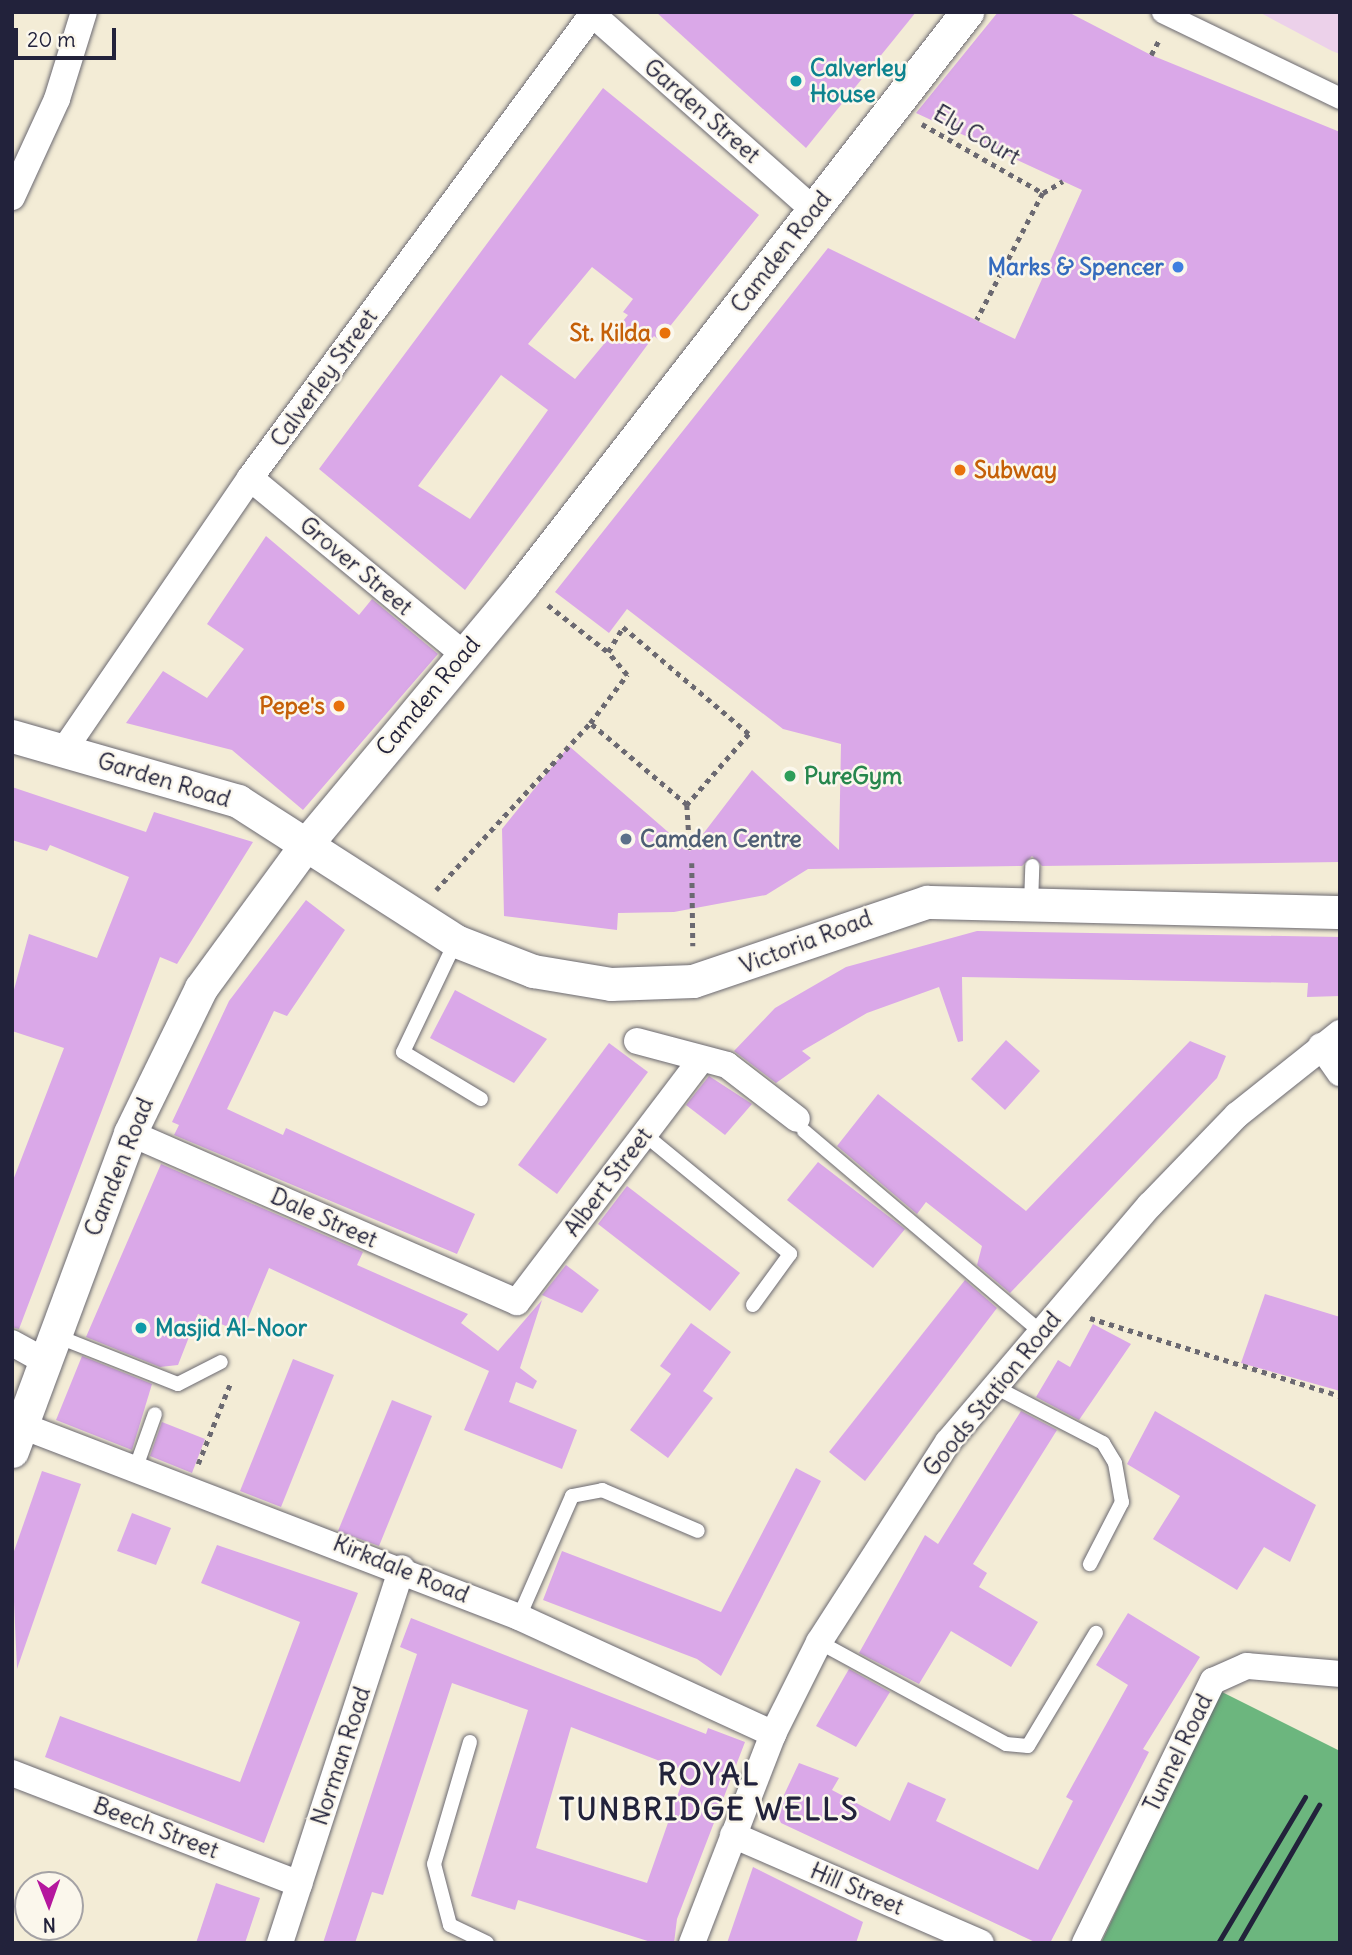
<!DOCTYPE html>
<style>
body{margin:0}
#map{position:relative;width:1352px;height:1955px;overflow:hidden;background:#f3ecd6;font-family:Delius,sans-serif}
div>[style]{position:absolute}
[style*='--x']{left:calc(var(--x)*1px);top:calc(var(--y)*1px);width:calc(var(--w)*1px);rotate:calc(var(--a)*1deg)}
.built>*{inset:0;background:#ecd1ea}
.forest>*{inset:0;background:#6cb67e}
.building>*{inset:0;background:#daa8e8}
.path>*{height:4.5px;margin-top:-2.25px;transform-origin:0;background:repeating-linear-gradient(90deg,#6b6971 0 5px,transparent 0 10px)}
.roads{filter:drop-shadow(0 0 2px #6b6971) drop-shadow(0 0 2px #6b6971)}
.service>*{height:14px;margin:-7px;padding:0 7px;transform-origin:7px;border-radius:7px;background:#fff}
.pedestrian>*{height:21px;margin:-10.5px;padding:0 10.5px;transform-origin:10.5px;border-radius:10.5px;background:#fff}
.minor>*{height:26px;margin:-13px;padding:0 13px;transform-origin:13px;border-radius:13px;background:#fff}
.tertiary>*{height:33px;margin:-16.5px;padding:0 16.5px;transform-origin:16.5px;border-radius:16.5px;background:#fff}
.rail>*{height:5px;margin:-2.5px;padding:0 2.5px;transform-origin:2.5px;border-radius:2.5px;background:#22223b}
.dots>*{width:19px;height:19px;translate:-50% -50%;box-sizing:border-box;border:4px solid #fbf7ec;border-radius:50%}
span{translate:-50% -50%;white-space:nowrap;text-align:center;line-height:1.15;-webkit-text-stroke:5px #fbf7ec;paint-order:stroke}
.culture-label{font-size:23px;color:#0d838f;font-weight:700}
.left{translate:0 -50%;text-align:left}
.street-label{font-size:23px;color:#22223b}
.shop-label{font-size:23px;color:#366cbe;font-weight:700}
.right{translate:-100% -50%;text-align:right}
.food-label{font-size:23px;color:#c56008;font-weight:700}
.leisure-label{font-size:23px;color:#27864d;font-weight:700}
.service-label{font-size:23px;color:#4e5e75;font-weight:700}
.district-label{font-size:30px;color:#22223b;font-weight:700;letter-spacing:2px}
.frame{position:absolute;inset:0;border:14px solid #22223b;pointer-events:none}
.north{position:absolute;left:14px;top:1871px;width:70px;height:70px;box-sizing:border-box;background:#fbf7ec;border:2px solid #a4a2a5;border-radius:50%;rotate:179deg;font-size:19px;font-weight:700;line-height:28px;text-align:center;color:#22223b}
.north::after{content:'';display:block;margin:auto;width:24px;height:32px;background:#b5179e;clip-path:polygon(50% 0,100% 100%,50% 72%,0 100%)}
.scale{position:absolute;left:14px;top:28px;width:102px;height:32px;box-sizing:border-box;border:4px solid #22223b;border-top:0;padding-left:9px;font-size:21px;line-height:24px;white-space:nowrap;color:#22223b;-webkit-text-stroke:5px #fbf7ec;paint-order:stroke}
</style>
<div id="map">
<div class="built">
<i style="clip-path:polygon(1259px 12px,1340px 12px,1340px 54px,1332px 51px)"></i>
</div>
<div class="forest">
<i style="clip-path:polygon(1220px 1691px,1340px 1751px,1340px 1943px,1101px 1943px)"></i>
</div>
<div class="building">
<i style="clip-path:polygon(656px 12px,916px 12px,806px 148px)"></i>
<i style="clip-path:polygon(998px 12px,1068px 12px,1151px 55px,1340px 132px,1340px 862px,1042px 866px,1032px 856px,1022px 866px,808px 869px,766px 895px,674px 912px,618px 913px,617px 930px,504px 916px,502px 829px,569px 746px,690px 851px,752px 770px,839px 850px,841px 744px,783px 729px,627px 609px,609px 633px,555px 592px,828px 248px,1015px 339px,1082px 190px,916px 113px)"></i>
<i style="clip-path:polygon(evenodd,603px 88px,759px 215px,659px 340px,654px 336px,465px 590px,319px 469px,603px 88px,592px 267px,633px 299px,623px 312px,628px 315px,575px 379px,528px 344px,592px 267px,603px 88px,501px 375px,548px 410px,470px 519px,418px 486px,501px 375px)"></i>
<i style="clip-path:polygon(266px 536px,359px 615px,372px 599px,438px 654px,303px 810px,232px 750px,126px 723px,163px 671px,207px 698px,244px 649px,207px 624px)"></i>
<i style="clip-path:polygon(12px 787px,146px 832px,154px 812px,253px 842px,177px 964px,160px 957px,19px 1329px,12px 1327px,12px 1183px,64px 1048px,12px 1031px,12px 997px,29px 934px,97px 958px,129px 877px,50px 845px,47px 851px,12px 840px)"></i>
<i style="clip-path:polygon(306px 900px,345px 930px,287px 1016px,274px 1011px,227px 1109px,283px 1135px,286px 1128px,475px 1214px,457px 1254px,174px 1135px,179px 1125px,172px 1122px,229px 1001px)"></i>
<i style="clip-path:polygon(977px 931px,1340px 937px,1340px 996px,1307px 997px,1308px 983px,962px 977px,963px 1041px,958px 1042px,939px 987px,867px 1013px,802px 1051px,811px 1058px,776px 1083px,734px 1051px,775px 1008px,846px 967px)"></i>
<i style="clip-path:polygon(455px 990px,547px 1039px,514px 1083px,430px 1038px)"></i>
<i style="clip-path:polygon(1006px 1040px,1040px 1071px,1005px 1110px,971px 1079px)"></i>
<i style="clip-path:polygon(1190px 1041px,1226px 1056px,1217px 1078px,1010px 1293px,977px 1265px,982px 1246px,926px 1202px,917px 1214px,837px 1146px,878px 1094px,1026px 1211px)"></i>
<i style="clip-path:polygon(609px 1043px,648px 1072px,557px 1194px,518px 1165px)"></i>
<i style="clip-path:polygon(709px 1076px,752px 1104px,725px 1135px,686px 1105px)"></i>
<i style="clip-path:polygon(818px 1162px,905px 1229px,873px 1268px,787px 1200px)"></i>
<i style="clip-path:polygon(161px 1164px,363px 1252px,357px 1265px,468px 1314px,461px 1323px,498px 1351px,542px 1300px,520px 1368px,537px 1381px,533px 1389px,516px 1382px,509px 1402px,577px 1430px,562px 1469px,464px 1430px,489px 1371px,269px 1268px,242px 1333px,198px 1314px,178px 1365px,160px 1367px,86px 1337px)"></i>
<i style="clip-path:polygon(627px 1186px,740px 1273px,710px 1311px,598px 1224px)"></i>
<i style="clip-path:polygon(566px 1265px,599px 1290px,582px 1313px,542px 1295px)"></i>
<i style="clip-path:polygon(965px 1280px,997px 1308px,865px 1481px,829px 1452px)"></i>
<i style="clip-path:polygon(1265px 1294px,1340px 1317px,1340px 1391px,1241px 1363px)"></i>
<i style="clip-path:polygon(691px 1323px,731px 1352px,703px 1391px,713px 1398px,668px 1458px,630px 1430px,671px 1374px,660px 1366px)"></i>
<i style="clip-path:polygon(1093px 1324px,1131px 1344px,1079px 1420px,1036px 1397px,1058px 1360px,1070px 1367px)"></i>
<i style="clip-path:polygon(82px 1356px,152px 1384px,132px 1450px,56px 1420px)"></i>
<i style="clip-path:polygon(293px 1359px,334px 1375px,281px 1507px,240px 1491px)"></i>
<i style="clip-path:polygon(392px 1400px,432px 1416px,379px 1546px,338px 1531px)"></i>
<i style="clip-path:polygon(1021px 1411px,1057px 1430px,973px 1564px,987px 1573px,979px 1587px,1038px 1622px,1011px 1667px,951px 1631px,919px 1684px,859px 1653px,925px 1535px,938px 1544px)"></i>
<i style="clip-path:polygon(1155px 1411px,1316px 1505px,1290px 1562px,1264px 1547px,1237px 1590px,1153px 1539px,1180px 1496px,1127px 1464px)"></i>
<i style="clip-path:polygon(162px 1422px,205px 1439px,192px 1473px,150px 1456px)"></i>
<i style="clip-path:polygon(796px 1468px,821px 1481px,721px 1676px,697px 1659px,543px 1600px,562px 1551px,721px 1612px)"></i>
<i style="clip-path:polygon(42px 1471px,81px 1484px,17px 1669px,12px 1557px)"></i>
<i style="clip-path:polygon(132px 1513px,171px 1528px,156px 1565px,117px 1551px)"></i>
<i style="clip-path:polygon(217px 1545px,358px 1593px,264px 1843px,45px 1757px,60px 1716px,240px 1782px,300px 1622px,201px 1583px)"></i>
<i style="clip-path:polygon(1128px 1613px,1200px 1657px,1143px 1749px,1149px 1752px,1050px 1943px,1037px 1943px,781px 1823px,776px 1812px,799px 1763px,839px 1778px,832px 1790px,890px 1821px,908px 1782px,946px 1799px,936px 1821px,1038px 1870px,1073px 1801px,1066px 1797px,1128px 1685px,1096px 1665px)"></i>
<i style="clip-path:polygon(evenodd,411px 1618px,706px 1734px,708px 1728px,745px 1742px,677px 1919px,674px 1943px,654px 1943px,518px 1900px,515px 1910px,471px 1896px,528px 1710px,452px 1683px,383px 1895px,372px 1892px,355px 1943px,323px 1943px,417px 1654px,400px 1647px,411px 1618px,571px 1727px,686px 1771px,647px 1883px,536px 1848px,571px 1727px)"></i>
<i style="clip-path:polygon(849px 1669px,890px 1692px,856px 1747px,816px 1726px)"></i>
<i style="clip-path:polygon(753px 1867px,863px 1922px,856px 1943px,727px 1943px)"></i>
<i style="clip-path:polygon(216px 1883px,260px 1898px,245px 1943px,196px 1943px)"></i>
</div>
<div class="path">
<i style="--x:1151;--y:55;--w:17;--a:-62"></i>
<i style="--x:922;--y:124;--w:139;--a:29.7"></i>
<i style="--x:1043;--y:193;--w:143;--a:117.5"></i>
<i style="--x:1043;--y:193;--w:23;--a:-31"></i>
<i style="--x:548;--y:605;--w:76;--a:38.1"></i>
<i style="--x:608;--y:652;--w:29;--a:-59"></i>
<i style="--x:623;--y:627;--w:165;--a:40.3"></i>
<i style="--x:749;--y:734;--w:94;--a:131.1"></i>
<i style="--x:687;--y:805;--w:127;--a:-139.8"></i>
<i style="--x:590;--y:723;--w:61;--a:-52.4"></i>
<i style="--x:627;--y:675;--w:30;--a:-130"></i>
<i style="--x:687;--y:805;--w:46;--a:86.3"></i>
<i style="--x:692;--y:863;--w:83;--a:89.3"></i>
<i style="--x:436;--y:890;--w:227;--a:-47.3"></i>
<i style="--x:1090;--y:1318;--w:262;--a:17.3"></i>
<i style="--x:198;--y:1464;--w:86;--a:-68.2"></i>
</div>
<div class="roads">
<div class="service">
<i style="--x:1031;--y:904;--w:38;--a:-88"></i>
<i style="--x:456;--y:941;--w:123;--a:115.5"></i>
<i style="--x:403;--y:1052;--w:91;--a:31.1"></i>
<i style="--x:804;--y:1131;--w:312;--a:40.3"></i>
<i style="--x:644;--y:1134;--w:189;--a:39.4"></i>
<i style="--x:790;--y:1254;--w:63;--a:126"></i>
<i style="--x:54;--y:1335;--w:133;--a:21.6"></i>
<i style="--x:178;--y:1384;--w:48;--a:-27.1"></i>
<i style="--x:995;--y:1387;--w:122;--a:27.4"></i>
<i style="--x:1103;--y:1443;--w:23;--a:59"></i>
<i style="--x:1115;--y:1463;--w:40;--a:80"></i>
<i style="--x:1122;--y:1502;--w:70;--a:117.3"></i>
<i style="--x:136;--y:1467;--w:56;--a:-70.3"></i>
<i style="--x:519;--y:1617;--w:132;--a:-66.3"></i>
<i style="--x:572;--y:1496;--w:31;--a:-11"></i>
<i style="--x:602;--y:1490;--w:104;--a:23.1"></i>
<i style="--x:819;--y:1642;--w:213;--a:28.6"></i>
<i style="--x:1006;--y:1744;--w:22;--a:5"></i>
<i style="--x:1028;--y:1746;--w:132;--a:-59"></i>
<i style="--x:470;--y:1742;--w:127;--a:106.4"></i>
<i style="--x:434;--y:1864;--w:63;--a:75.3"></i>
<i style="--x:450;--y:1925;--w:41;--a:25.9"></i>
</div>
<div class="pedestrian">
<i style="--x:1162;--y:12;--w:198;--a:25.8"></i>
</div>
<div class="minor">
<i style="--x:590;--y:12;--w:299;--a:41.5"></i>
<i style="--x:12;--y:197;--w:108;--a:-65.3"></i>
<i style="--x:57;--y:99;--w:91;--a:-72.8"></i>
<i style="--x:250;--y:478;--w:275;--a:39.5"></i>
<i style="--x:64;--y:750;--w:330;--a:-55.6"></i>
<i style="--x:250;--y:478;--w:579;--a:-53.57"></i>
<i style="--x:637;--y:1041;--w:93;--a:14.9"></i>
<i style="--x:727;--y:1065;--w:88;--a:37.6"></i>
<i style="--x:1321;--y:1046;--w:33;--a:55"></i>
<i style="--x:130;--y:1133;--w:422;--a:23.6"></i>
<i style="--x:517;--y:1302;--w:303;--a:-52.8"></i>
<i style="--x:12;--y:1343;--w:35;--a:29"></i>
<i style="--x:20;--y:1425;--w:535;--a:21.05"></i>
<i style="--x:519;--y:1617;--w:280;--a:24.7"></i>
<i style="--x:12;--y:1773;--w:308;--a:21.1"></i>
<i style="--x:733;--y:1835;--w:270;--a:23.5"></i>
<i style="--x:280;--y:1943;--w:394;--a:-72"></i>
<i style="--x:692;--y:1943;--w:224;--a:-68.8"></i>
<i style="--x:773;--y:1734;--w:103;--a:-63.4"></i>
<i style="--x:819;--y:1642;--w:238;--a:-57.2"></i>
<i style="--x:948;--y:1442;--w:311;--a:-49.6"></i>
<i style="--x:1150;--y:1205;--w:125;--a:-46"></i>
<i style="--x:1237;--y:1115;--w:132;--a:-38.5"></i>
<i style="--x:1085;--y:1943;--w:292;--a:-64"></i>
<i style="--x:1213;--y:1681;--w:37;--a:-24"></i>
<i style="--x:1247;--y:1666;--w:93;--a:4.9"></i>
</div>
<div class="tertiary">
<i style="--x:12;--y:736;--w:235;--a:16"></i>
<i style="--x:238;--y:801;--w:259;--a:32.7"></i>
<i style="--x:456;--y:941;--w:83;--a:21.3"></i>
<i style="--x:533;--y:971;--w:79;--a:9.5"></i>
<i style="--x:611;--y:984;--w:82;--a:-2.1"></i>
<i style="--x:693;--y:981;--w:247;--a:-18.7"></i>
<i style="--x:927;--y:902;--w:413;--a:1.4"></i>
<i style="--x:12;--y:1451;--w:339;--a:-69.6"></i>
<i style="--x:130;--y:1133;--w:161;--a:-63.9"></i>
<i style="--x:201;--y:988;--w:181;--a:-53.8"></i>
<i style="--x:308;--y:842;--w:334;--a:-50.2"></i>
<i style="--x:522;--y:585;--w:726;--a:-52.17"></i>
</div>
</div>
<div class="rail">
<i style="--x:1218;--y:1943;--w:170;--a:-59.2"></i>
<i style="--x:1239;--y:1943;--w:160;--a:-59.9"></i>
</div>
<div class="dots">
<i style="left:796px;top:81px;background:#0f9aa8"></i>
<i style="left:1178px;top:267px;background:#3f7fe0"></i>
<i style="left:665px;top:333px;background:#e8710a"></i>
<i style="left:960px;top:470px;background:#e8710a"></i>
<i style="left:339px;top:706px;background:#e8710a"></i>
<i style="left:790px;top:776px;background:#2e9e5b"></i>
<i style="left:626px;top:839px;background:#5c6f8a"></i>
<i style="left:141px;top:1328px;background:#0f9aa8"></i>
</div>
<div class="culture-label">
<span class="left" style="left:810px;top:81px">Calverley<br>House</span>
<span class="left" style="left:155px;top:1328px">Masjid Al-Noor</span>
</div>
<div class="street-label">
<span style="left:702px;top:111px;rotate:41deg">Garden Street</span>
<span style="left:977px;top:135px;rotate:30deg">Ely Court</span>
<span style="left:781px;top:252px;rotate:-52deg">Camden Road</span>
<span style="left:324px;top:378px;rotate:-54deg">Calverley Street</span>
<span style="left:356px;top:566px;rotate:40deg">Grover Street</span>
<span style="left:428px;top:696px;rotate:-50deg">Camden Road</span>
<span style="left:164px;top:780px;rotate:17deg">Garden Road</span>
<span style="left:806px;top:942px;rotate:-21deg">Victoria Road</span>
<span style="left:119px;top:1167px;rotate:-68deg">Camden Road</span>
<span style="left:608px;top:1182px;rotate:-53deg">Albert Street</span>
<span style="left:324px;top:1218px;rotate:24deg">Dale Street</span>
<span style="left:992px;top:1394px;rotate:-51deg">Goods Station Road</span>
<span style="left:401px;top:1569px;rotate:22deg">Kirkdale Road</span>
<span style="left:1178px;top:1753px;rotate:-64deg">Tunnel Road</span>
<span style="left:341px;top:1756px;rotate:-72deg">Norman Road</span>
<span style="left:156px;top:1828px;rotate:21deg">Beech Street</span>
<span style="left:857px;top:1889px;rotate:23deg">Hill Street</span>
</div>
<div class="shop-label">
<span class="right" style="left:1164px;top:267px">Marks &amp; Spencer</span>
</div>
<div class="food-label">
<span class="right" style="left:651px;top:333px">St. Kilda</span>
<span class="left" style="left:974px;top:470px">Subway</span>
<span class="right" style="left:325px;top:706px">Pepe's</span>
</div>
<div class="leisure-label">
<span class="left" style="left:804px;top:776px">PureGym</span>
</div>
<div class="service-label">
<span class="left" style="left:640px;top:839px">Camden Centre</span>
</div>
<div class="district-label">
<span style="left:709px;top:1791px">ROYAL<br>TUNBRIDGE WELLS</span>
</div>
<div class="frame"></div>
<div class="north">N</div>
<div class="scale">20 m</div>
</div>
